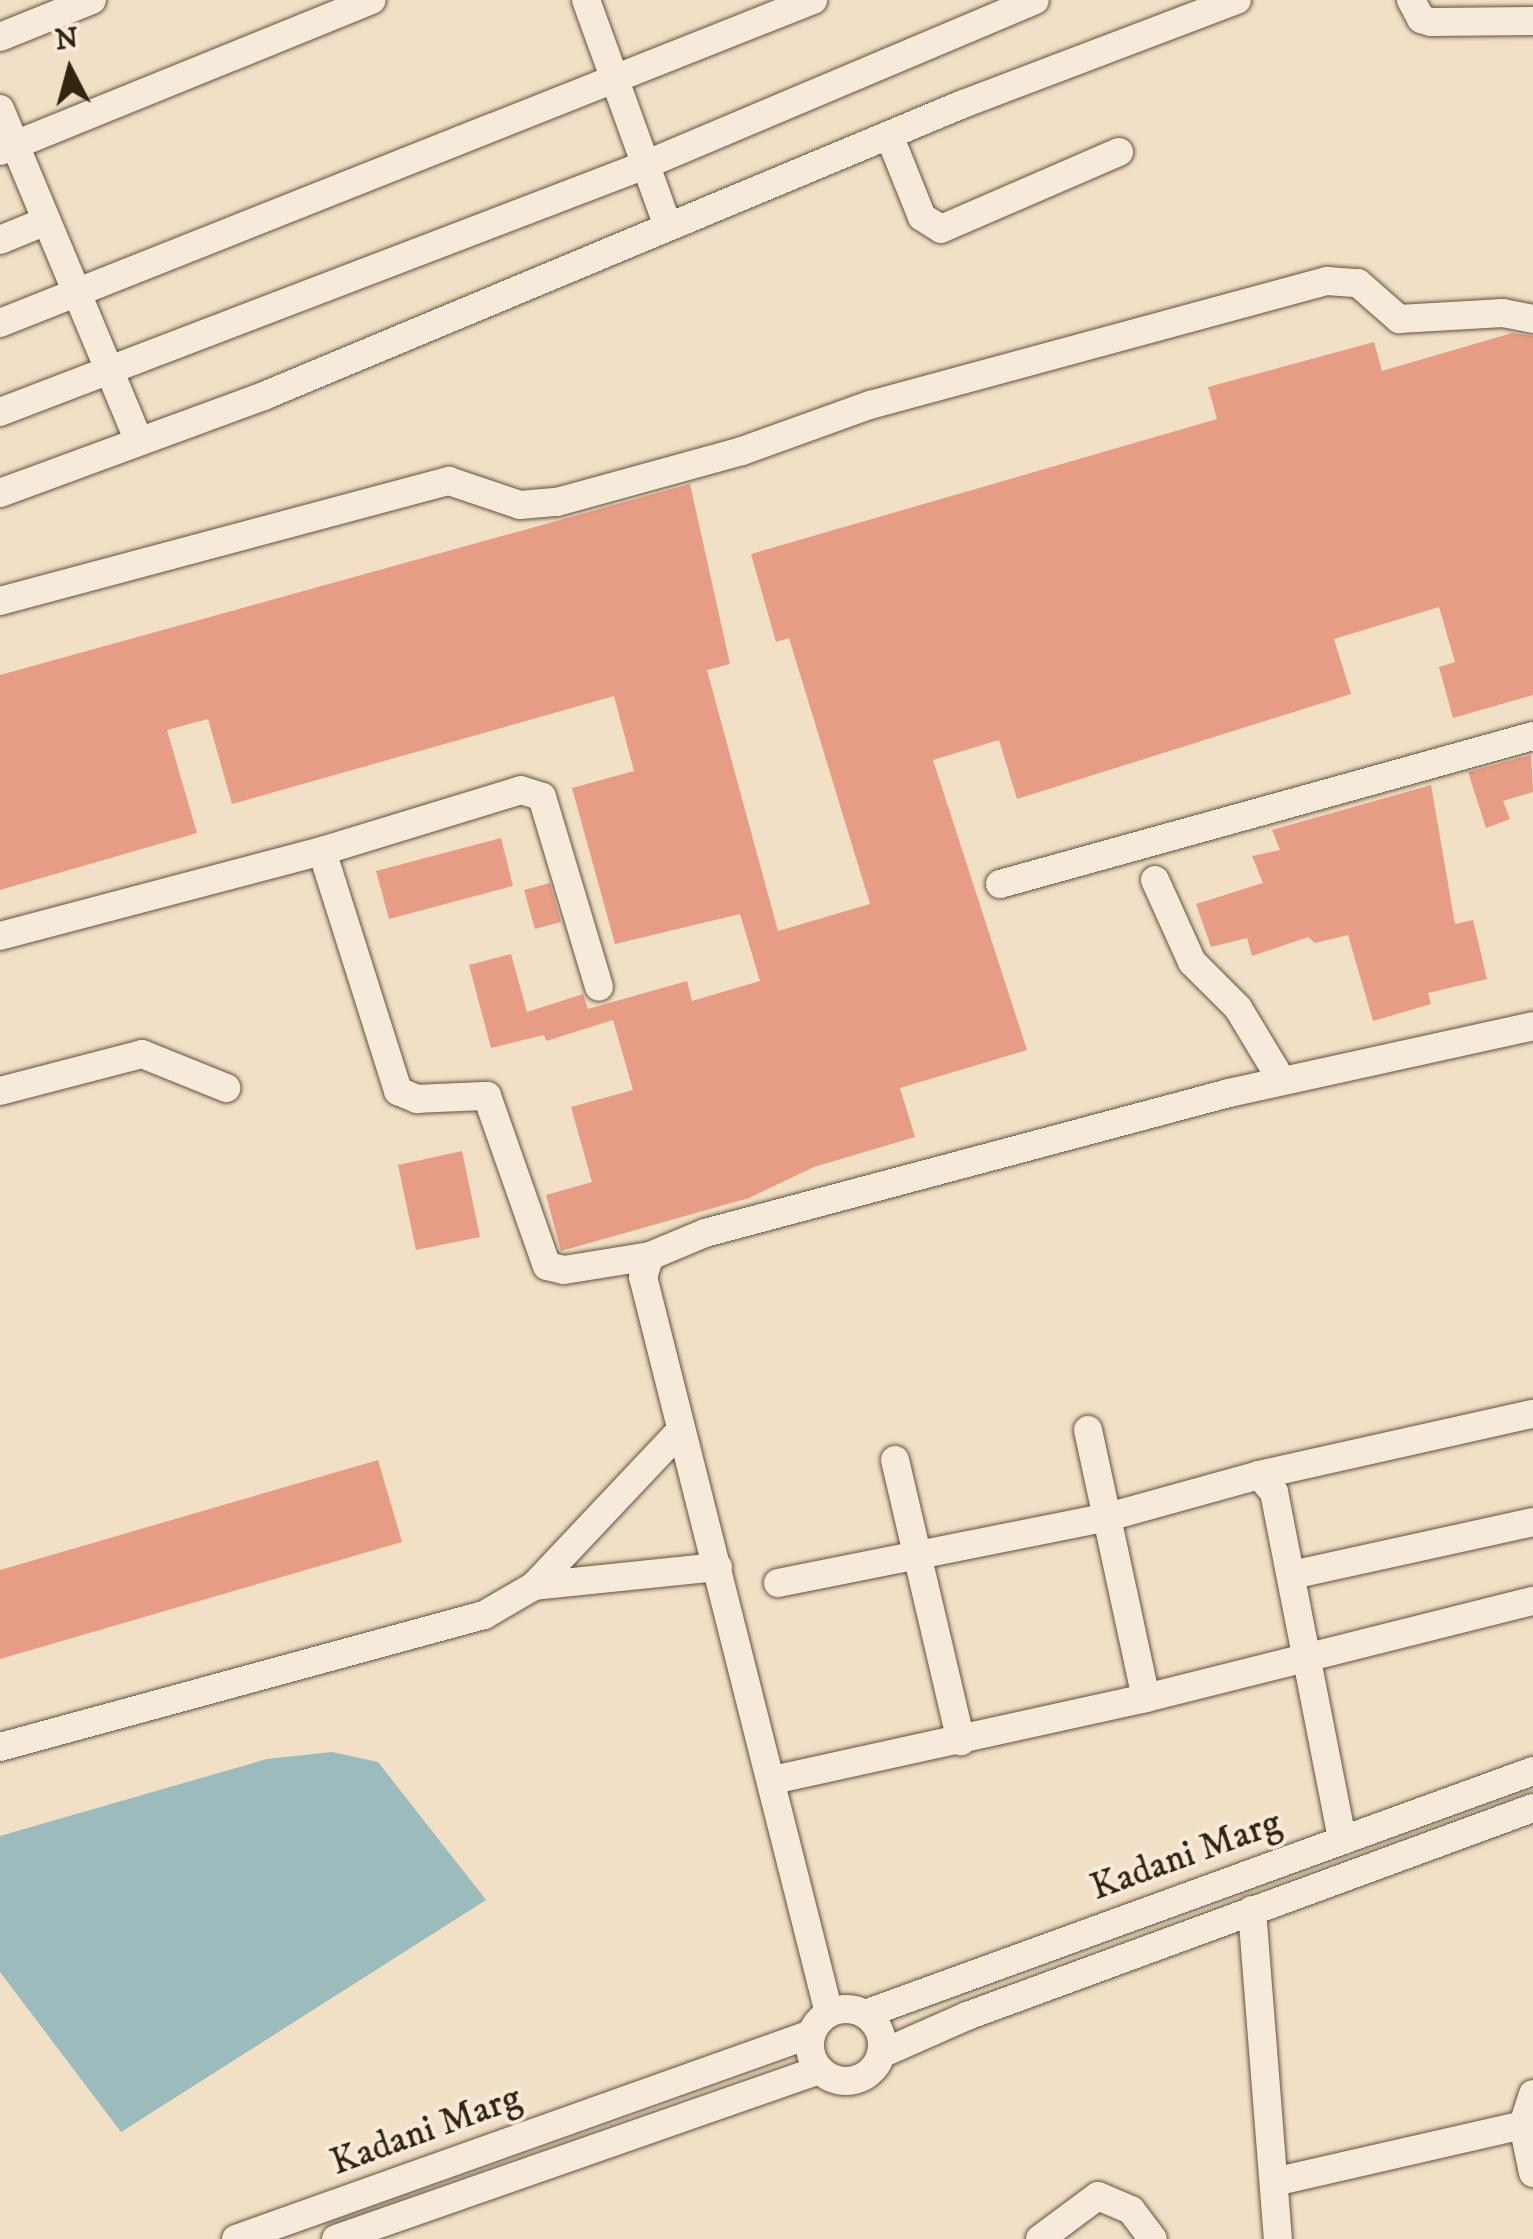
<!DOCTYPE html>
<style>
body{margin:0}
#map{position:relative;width:1533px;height:2239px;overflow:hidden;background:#f1dfc6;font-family:"IM FELL DW Pica",serif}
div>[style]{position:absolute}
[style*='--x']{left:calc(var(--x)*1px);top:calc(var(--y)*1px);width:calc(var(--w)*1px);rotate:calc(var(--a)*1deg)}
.water>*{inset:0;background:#9cbbbc}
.building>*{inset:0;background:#e79d85}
.roads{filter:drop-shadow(0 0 2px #62533d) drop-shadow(0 0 2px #62533d)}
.minor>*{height:28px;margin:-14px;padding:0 14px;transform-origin:14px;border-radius:14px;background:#f6eada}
.minor>.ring{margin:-14px;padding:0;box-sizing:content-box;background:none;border:28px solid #f6eada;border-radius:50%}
span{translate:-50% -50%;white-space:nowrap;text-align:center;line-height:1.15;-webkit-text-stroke:8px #f6eada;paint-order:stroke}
.street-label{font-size:38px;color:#33240f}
.north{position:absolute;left:20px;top:20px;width:100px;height:100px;-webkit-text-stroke:8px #f6eada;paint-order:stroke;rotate:354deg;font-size:28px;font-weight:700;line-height:40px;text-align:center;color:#33240f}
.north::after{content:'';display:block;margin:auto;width:35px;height:45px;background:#33240f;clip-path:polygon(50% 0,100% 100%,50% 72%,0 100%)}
</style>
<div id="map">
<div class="water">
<i style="clip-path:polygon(332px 1752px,378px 1762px,486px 1900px,121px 2132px,0 1972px,0 1836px,267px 1759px)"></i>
</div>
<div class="building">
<i style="clip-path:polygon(1512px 333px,1533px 336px,1533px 695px,1453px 718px,1439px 667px,1455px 662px,1439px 607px,1334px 639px,1351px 694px,1017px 799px,999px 740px,933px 760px,1027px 1050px,900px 1088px,915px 1137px,814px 1167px,749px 1198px,561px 1251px,546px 1195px,592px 1182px,571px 1107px,633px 1090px,613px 1020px,546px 1041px,544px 1035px,491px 1048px,469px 965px,511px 954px,527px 1012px,583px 994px,588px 1009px,687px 981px,692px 1001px,760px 981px,740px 914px,615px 944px,572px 788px,634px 771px,614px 696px,232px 804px,208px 719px,167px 730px,197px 833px,0 890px,0 675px,690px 484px,730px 664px,707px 670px,778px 931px,870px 904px,789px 638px,776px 642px,751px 554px,1217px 419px,1208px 387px,1374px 342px,1382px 371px)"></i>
<i style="clip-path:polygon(1531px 755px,1533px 792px,1503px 801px,1510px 819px,1486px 828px,1468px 772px)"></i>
<i style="clip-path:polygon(1431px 785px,1455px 924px,1473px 920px,1487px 979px,1428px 993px,1431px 1004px,1373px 1021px,1348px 935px,1315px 943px,1308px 937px,1252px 956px,1247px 938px,1211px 947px,1196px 904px,1263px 883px,1252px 856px,1280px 850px,1272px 830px)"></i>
<i style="clip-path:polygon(501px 838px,513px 886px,389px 919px,376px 871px)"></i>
<i style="clip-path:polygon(550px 883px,561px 922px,535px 929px,524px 890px)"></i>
<i style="clip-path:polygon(462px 1151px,480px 1237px,416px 1250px,398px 1165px)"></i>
<i style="clip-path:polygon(378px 1460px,402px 1542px,0 1659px,0 1570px)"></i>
</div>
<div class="roads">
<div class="minor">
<i style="--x:586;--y:0;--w:241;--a:70.1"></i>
<i style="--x:1411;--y:0;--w:21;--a:62"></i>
<i style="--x:1421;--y:19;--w:10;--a:17"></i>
<i style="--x:1431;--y:22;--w:102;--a:-0.6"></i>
<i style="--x:0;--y:37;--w:99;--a:-21.9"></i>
<i style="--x:0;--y:109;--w:358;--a:67.3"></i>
<i style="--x:889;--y:135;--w:88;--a:68.1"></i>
<i style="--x:922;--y:217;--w:22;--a:32"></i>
<i style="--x:941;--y:229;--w:194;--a:-23.4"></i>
<i style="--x:0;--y:151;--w:401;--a:-22.1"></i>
<i style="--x:0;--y:240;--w:50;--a:-22.4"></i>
<i style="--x:0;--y:323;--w:875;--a:-21.67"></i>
<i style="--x:0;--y:412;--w:691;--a:-20.95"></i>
<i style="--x:645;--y:165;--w:423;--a:-22.9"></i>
<i style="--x:0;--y:493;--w:283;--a:-20.2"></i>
<i style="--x:266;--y:395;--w:755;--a:-22.66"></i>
<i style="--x:963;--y:104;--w:293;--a:-20.8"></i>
<i style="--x:0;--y:601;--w:465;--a:-15"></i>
<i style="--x:449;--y:481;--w:75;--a:18.7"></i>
<i style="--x:520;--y:505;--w:37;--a:-5"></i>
<i style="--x:557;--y:502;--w:192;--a:-15.4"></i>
<i style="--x:742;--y:451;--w:136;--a:-19.8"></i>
<i style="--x:870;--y:405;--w:474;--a:-15.2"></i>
<i style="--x:1327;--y:281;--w:31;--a:4"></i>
<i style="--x:1358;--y:283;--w:55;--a:41.3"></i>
<i style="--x:1399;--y:319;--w:104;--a:-3.3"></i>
<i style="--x:1503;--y:313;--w:31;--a:11"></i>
<i style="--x:322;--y:851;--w:252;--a:72.4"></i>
<i style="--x:398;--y:1091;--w:21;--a:23"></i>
<i style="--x:417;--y:1099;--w:70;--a:-2.5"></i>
<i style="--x:487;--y:1096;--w:180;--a:70.6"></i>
<i style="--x:547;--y:1266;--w:17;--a:13"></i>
<i style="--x:564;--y:1270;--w:87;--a:-9.2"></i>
<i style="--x:1155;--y:880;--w:90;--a:65.7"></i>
<i style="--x:1192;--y:962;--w:65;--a:45"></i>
<i style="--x:1238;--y:1008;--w:85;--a:58.9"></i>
<i style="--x:1000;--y:884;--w:553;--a:-15.52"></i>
<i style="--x:0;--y:936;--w:333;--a:-14.8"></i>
<i style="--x:322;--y:851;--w:208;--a:-17"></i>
<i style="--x:521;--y:790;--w:22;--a:18"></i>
<i style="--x:542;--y:797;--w:198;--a:73.3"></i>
<i style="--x:0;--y:1091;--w:147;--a:-14.6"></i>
<i style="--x:142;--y:1054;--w:91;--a:22"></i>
<i style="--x:1088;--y:1430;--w:274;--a:77.8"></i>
<i style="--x:895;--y:1460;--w:289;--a:76.8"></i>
<i style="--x:1259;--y:1475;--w:281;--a:-12.6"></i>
<i style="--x:1292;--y:1575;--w:247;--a:-12.4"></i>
<i style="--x:778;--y:1583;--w:337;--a:-11.3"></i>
<i style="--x:1108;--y:1517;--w:157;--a:-15.5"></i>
<i style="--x:1259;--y:1475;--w:23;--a:49"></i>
<i style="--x:1274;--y:1492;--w:355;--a:78.9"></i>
<i style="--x:534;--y:1586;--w:185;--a:-5.9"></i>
<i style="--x:0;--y:1747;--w:502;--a:-15.26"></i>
<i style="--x:484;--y:1615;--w:58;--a:-30.1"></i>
<i style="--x:534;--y:1586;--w:214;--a:-46.7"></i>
<i style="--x:773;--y:1780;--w:382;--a:-12.4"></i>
<i style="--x:1146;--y:1698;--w:399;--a:-14.1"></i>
<i style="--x:1252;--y:1910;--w:330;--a:85.5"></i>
<i class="ring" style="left:810px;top:2009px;width:44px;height:44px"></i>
<i style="--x:829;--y:2013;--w:759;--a:-104.18"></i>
<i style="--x:643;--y:1277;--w:22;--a:-72"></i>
<i style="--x:650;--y:1256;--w:60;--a:-22.7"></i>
<i style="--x:705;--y:1233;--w:542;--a:-14.96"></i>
<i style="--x:1229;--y:1093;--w:311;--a:-12.4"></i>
<i style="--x:865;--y:2014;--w:711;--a:-19.99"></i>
<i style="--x:881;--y:2054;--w:94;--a:-23.8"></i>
<i style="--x:967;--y:2016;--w:603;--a:-20.18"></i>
<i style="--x:1533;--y:2094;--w:33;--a:108"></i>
<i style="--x:1523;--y:2125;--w:49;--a:78.2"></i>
<i style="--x:1274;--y:2182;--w:255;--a:-12.9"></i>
<i style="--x:236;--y:2239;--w:610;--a:-19.62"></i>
<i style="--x:336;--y:2239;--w:512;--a:-19.28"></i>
<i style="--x:1040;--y:2239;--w:72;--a:-36.6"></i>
<i style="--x:1098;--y:2196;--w:36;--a:23"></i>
<i style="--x:1131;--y:2210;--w:36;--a:53"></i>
</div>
</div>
<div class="street-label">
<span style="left:1186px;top:1856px;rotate:-20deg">Kadani Marg</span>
<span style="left:426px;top:2131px;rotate:-20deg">Kadani Marg</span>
</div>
<div class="north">N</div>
</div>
